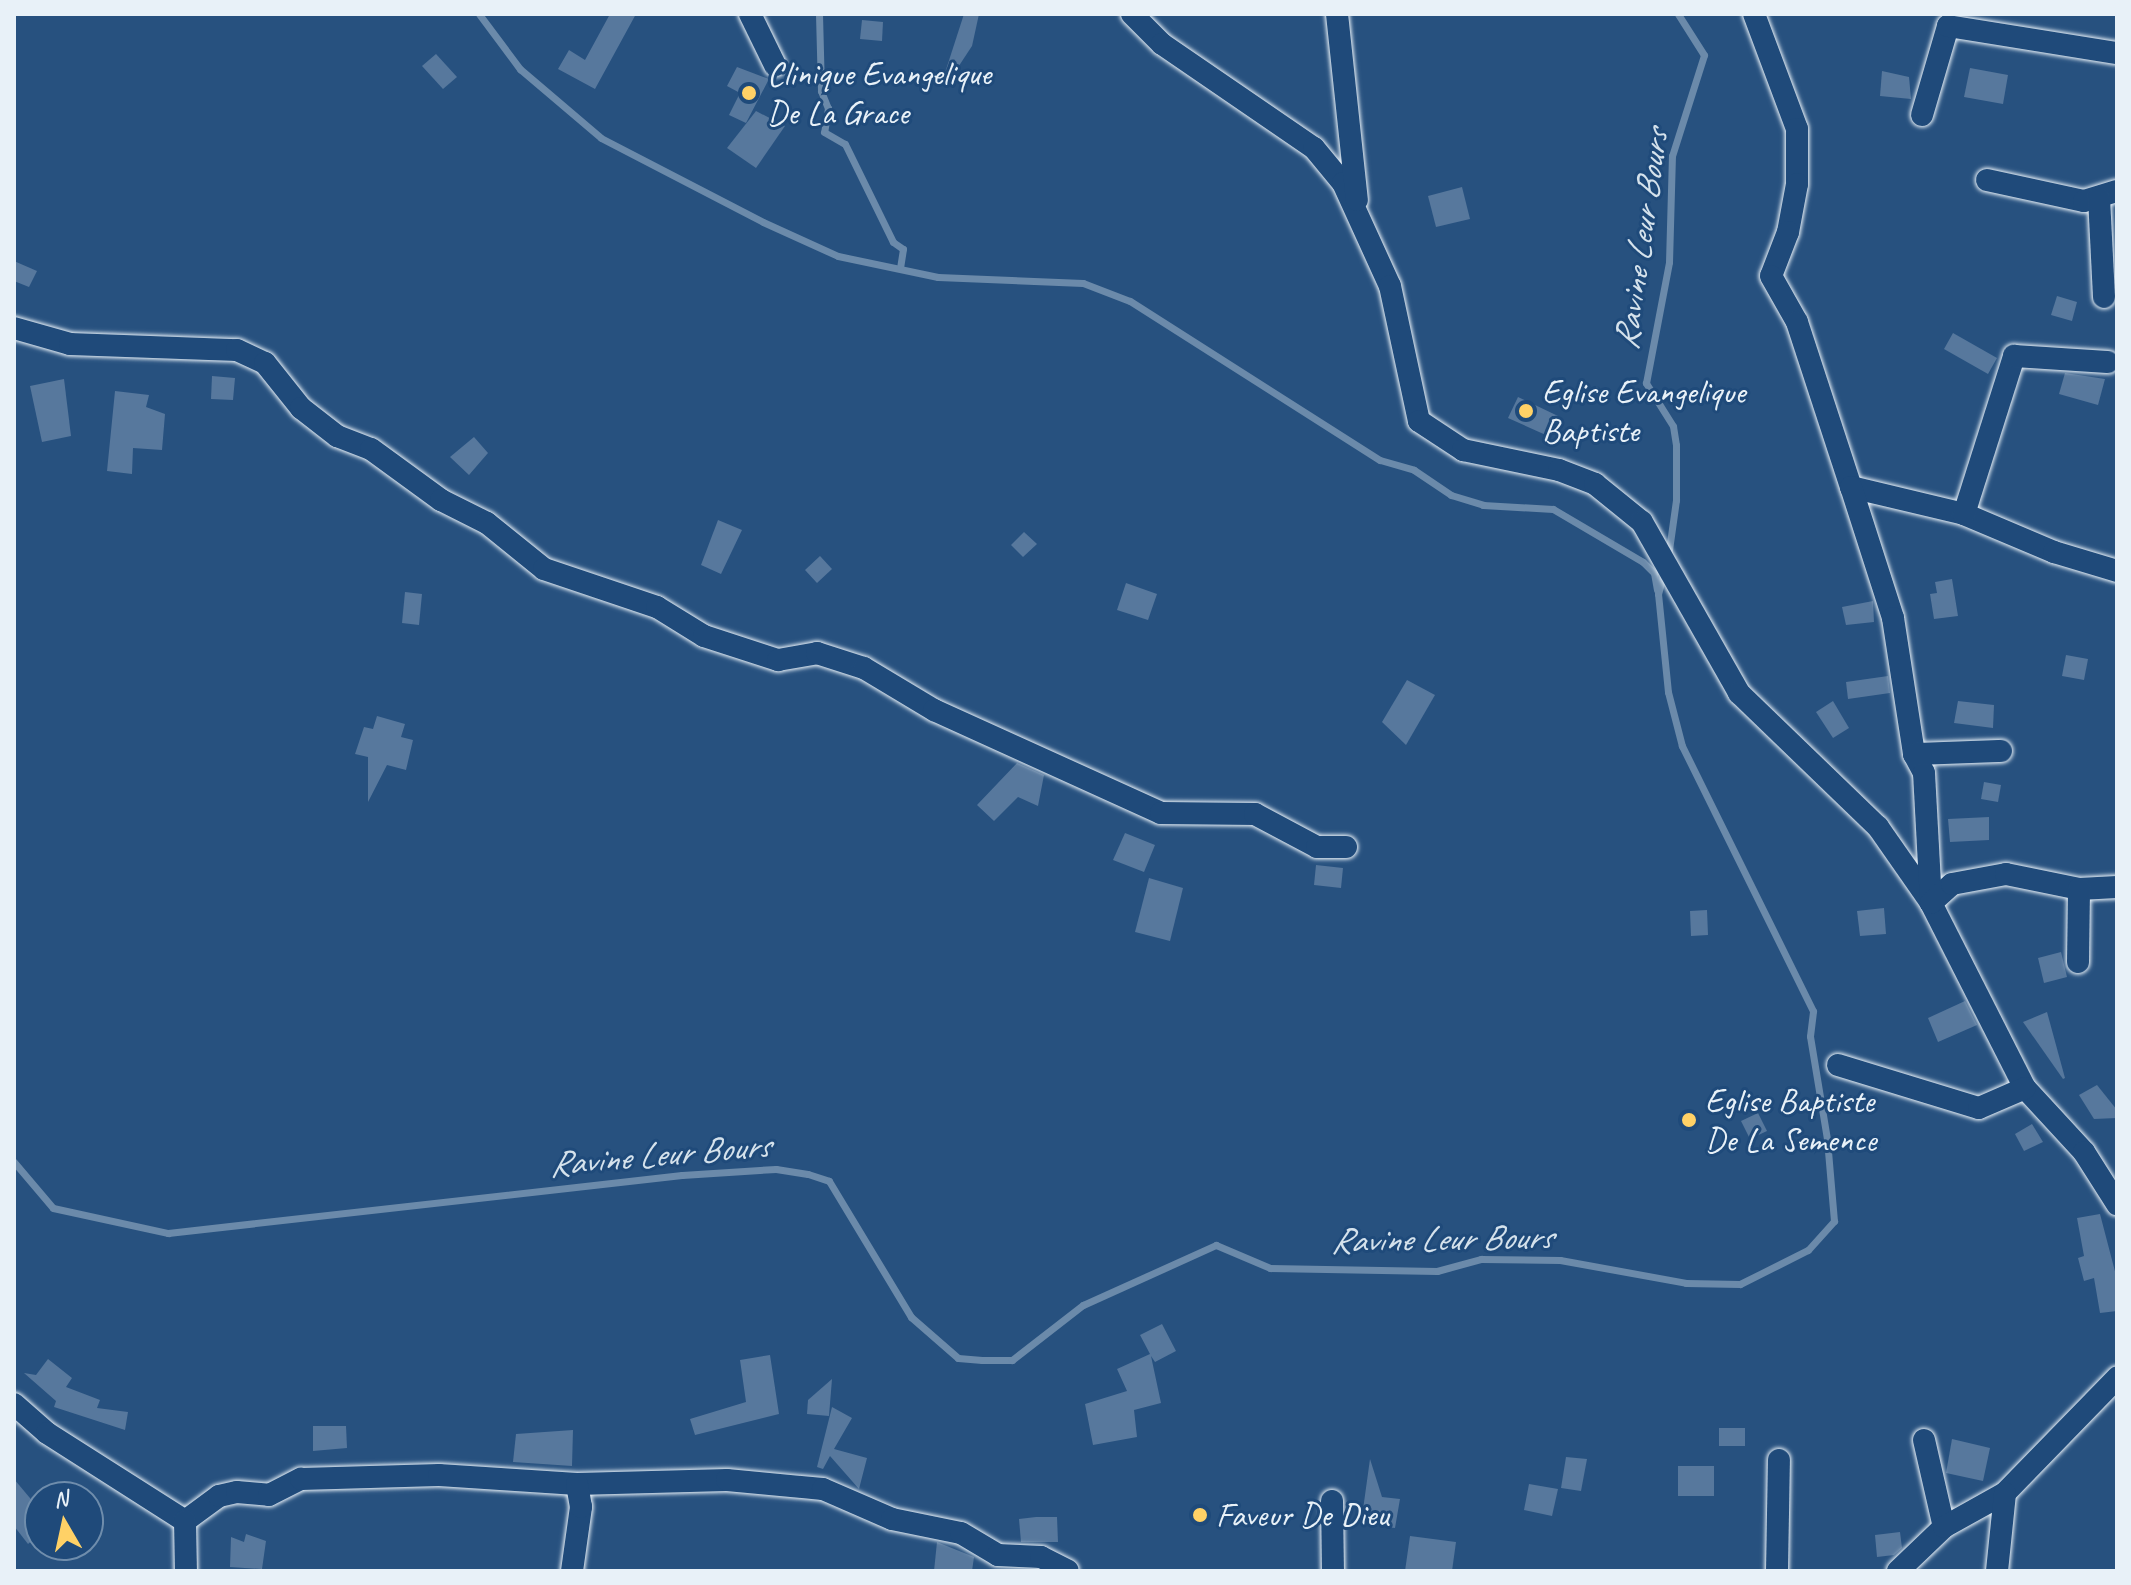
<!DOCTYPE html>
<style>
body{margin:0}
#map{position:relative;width:2131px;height:1585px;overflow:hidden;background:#27517f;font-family:Caveat,sans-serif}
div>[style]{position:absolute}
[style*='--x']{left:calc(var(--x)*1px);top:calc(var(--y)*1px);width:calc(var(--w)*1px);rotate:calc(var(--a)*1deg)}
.stream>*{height:7px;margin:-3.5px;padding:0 3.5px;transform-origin:3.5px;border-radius:3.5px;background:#6b8aaa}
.building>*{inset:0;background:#57789d}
.roads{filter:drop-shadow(0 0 2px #e8f1f8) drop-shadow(0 0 2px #e8f1f8)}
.minor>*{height:22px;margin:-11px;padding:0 11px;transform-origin:11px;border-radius:11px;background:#1f4a7a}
.dots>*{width:22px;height:22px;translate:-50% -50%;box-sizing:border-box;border:4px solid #1f4a7a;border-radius:50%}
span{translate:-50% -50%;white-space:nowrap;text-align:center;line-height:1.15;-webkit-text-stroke:6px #1f4a7a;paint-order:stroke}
.poi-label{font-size:34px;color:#e8f1f8}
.left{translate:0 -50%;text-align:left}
.water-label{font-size:36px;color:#d5e2ec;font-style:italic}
.frame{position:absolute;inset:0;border:16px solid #e8f1f8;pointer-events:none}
.north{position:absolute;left:24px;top:1481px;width:80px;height:80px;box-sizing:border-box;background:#1f4a7a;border:2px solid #6f8dac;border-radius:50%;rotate:351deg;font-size:22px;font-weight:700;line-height:32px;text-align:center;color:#e8f1f8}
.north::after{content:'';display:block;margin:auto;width:28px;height:36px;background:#ffd166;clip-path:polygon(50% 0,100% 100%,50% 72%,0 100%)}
</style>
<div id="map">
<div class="stream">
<i style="--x:479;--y:14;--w:69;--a:53.3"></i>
<i style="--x:520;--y:69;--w:106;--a:40.4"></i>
<i style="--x:601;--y:138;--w:182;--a:27.4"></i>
<i style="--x:763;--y:222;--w:82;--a:24.4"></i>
<i style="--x:838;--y:256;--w:102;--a:11.9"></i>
<i style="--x:938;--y:277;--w:145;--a:2.4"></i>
<i style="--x:1083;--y:283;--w:50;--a:21"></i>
<i style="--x:1130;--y:301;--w:296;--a:32.5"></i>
<i style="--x:1380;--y:460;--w:35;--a:16"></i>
<i style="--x:1414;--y:470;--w:45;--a:34"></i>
<i style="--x:1451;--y:495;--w:34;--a:17"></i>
<i style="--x:1483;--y:505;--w:70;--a:3.3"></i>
<i style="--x:1553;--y:509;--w:104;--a:30.5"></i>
<i style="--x:1643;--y:562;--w:16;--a:45"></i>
<i style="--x:1654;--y:573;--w:17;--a:80"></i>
<i style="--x:819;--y:14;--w:77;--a:88.5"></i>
<i style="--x:821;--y:91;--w:18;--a:68"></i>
<i style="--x:828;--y:108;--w:24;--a:99"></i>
<i style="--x:824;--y:132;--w:24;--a:30"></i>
<i style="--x:845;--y:144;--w:109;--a:63.9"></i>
<i style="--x:893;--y:242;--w:12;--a:35"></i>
<i style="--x:903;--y:249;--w:19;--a:99"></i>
<i style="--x:1668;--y:557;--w:58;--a:-82"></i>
<i style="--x:1676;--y:500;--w:55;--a:-90"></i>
<i style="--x:1676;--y:445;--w:19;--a:-99"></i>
<i style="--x:1673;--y:426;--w:51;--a:-122.1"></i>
<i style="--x:1646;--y:383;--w:123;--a:-79.2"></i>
<i style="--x:1669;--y:262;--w:106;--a:-88.4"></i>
<i style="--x:1672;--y:156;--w:106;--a:-72.4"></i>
<i style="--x:1704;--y:55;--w:49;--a:-122.4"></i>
<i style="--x:14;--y:1162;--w:60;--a:49.7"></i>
<i style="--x:53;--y:1208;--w:118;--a:12.3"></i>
<i style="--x:168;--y:1233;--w:517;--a:-6.44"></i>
<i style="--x:682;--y:1175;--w:94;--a:-3.7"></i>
<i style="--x:776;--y:1169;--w:32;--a:9"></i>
<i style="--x:808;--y:1174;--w:22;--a:18"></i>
<i style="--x:829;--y:1181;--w:159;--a:58.9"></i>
<i style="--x:911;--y:1317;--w:62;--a:41.1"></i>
<i style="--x:958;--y:1358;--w:24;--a:5"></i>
<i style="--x:982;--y:1360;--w:30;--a:0"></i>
<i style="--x:1012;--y:1360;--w:90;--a:-37.8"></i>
<i style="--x:1083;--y:1305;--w:146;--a:-24.3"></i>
<i style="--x:1216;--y:1245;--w:59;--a:23.1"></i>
<i style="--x:1270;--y:1268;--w:167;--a:1"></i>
<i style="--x:1437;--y:1271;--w:46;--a:-15.3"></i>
<i style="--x:1481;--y:1259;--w:79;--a:0.7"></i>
<i style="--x:1560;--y:1260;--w:128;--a:10.3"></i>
<i style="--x:1686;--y:1283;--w:54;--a:1.1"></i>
<i style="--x:1740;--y:1284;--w:76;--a:-26.6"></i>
<i style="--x:1808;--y:1250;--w:39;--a:-48"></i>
<i style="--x:1834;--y:1221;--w:82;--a:-94.9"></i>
<i style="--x:1827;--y:1139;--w:104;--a:-99.4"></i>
<i style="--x:1810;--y:1036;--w:25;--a:-83"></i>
<i style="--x:1813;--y:1011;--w:296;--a:-116.3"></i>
<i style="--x:1682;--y:746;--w:56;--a:-104.5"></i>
<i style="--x:1668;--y:692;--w:99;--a:-95.8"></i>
<i style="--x:1658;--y:594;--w:23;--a:-75"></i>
</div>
<div class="building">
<i style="clip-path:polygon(610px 14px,636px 14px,595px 89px,558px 69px,569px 50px,585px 60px)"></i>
<i style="clip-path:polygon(964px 14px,979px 14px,972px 46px,947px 84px,942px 82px)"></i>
<i style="clip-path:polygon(862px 20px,883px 22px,882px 41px,860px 39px)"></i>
<i style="clip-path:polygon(436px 54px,457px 77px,443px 89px,422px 66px)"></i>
<i style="clip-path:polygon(737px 67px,769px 79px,746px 123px,729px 115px,740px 93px,727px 86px)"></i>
<i style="clip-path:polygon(1970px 68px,2008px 75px,2003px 104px,1964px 97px)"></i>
<i style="clip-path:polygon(1882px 71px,1909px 77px,1911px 99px,1880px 96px)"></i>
<i style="clip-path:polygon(756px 111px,785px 126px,756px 168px,727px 148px)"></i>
<i style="clip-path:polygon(1462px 187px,1470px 219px,1436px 227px,1428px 196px)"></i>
<i style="clip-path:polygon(14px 261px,37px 271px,29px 287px,14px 281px)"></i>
<i style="clip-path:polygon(2057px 296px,2077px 302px,2072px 321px,2051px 315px)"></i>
<i style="clip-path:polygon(1953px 333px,1997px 358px,1988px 374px,1944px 349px)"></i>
<i style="clip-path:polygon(2065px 373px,2105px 379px,2098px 405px,2059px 394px)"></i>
<i style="clip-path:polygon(212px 376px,235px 378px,233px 400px,211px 399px)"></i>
<i style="clip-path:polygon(64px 379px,71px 436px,42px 442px,30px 386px)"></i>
<i style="clip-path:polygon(115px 391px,149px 395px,146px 407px,165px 414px,162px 450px,133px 448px,132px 474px,107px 471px)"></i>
<i style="clip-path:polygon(1518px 397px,1558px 416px,1548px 436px,1508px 418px)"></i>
<i style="clip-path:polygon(474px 437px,488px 453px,469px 475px,450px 457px)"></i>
<i style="clip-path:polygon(718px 520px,742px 530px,721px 574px,701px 565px)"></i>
<i style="clip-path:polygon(1024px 532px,1037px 544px,1023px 557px,1011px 545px)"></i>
<i style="clip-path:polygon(820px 556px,832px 569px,817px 583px,805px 570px)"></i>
<i style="clip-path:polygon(1952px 579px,1958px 616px,1934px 619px,1930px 594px,1937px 593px,1935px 582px)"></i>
<i style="clip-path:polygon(1126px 583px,1157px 594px,1148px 620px,1117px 610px)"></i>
<i style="clip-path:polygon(405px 592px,422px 594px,419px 625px,402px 623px)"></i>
<i style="clip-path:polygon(1873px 601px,1874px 622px,1846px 625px,1842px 607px)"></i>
<i style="clip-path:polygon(2066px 655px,2088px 659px,2084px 680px,2062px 676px)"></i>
<i style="clip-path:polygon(1888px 676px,1890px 693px,1848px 699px,1846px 682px)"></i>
<i style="clip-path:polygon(1407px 680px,1435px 695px,1406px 745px,1382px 722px)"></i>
<i style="clip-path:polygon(1833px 701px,1849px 728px,1833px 738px,1816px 712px)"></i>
<i style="clip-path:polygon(1958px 701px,1994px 705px,1993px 728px,1954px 723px)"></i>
<i style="clip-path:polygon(377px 716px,405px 724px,401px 737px,413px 740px,406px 770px,387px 765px,368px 802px,368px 757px,355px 754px,364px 727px,373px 729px)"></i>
<i style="clip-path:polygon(1017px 763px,1044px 775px,1038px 806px,1018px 797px,994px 821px,977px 805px)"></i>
<i style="clip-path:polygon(1984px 782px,2001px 785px,1998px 802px,1981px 799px)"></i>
<i style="clip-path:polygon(1989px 817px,1989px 840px,1950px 842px,1948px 819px)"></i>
<i style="clip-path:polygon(1125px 833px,1155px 845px,1144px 872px,1113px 860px)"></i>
<i style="clip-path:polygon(1316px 865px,1343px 868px,1341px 888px,1314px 885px)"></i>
<i style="clip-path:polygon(1149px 878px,1183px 888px,1170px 941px,1135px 932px)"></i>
<i style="clip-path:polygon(1884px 908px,1886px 934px,1860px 936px,1857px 911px)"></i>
<i style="clip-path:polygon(1707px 910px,1708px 935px,1691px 936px,1690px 911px)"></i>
<i style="clip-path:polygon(2061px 952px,2067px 977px,2044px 983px,2038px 958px)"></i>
<i style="clip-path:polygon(1965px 1001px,1977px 1025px,1938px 1042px,1928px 1018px)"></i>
<i style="clip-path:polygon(2047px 1012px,2065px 1078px,2063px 1079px,2023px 1022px)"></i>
<i style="clip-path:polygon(2097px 1085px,2117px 1110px,2117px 1118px,2094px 1119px,2079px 1095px)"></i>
<i style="clip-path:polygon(1758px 1113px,1767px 1131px,1750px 1139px,1741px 1121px)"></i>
<i style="clip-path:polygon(2032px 1124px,2043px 1142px,2024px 1151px,2015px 1134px)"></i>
<i style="clip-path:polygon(2100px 1214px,2117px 1279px,2117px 1311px,2100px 1313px,2094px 1278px,2084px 1281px,2078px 1258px,2084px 1256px,2077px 1218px)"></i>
<i style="clip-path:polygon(1162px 1324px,1176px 1351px,1155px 1362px,1151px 1356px,1161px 1403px,1134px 1410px,1137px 1437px,1093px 1445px,1085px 1404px,1127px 1391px,1117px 1369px,1150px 1354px,1140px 1335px)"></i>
<i style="clip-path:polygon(770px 1355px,779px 1414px,695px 1435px,690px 1419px,746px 1402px,740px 1360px)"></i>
<i style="clip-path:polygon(48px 1359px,72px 1378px,66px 1387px,100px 1400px,97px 1408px,128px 1412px,125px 1430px,54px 1407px,56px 1401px,24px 1373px,36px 1375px)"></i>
<i style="clip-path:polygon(832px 1379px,829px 1416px,807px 1414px,808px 1400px)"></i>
<i style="clip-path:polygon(832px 1407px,852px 1418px,834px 1449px,867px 1458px,859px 1489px,830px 1456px,823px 1469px,817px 1467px)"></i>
<i style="clip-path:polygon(313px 1426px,346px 1426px,347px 1448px,313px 1451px)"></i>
<i style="clip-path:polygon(1719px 1428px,1745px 1428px,1745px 1446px,1719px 1446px)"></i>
<i style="clip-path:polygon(573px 1430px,572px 1466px,513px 1462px,516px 1434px)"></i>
<i style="clip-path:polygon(1952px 1439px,1990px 1448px,1983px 1481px,1946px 1473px)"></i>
<i style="clip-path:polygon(1566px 1457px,1587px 1459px,1581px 1491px,1561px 1488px)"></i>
<i style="clip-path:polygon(1370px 1459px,1382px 1497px,1400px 1499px,1395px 1528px,1361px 1524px)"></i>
<i style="clip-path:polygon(1678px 1466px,1714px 1466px,1714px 1496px,1678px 1496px)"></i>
<i style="clip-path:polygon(14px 1479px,40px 1510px,40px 1534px,28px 1544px,14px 1526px)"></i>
<i style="clip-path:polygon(1529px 1484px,1558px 1489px,1552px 1516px,1524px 1510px)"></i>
<i style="clip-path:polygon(1036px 1517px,1057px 1517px,1058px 1542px,1021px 1542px,1019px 1519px)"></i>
<i style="clip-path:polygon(1900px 1532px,1902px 1548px,1894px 1555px,1877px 1557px,1875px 1535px)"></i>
<i style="clip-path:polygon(246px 1534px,266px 1541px,262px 1569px,230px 1567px,231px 1537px,244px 1542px)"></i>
<i style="clip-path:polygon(1410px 1536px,1456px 1542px,1452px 1571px,1405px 1571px)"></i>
<i style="clip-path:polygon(937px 1542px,974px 1557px,972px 1571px,934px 1571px)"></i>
</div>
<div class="roads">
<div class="minor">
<i style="--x:750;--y:14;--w:57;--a:63.9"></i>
<i style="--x:1132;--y:14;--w:42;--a:45"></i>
<i style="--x:1162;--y:44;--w:184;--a:34.4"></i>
<i style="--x:1314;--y:148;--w:45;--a:50.4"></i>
<i style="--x:1343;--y:183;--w:113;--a:65.5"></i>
<i style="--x:1390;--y:286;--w:138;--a:77.9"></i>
<i style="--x:1419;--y:421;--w:53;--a:33.4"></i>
<i style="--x:1463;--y:450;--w:98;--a:11.8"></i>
<i style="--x:1559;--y:470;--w:39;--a:21"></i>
<i style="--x:1595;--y:484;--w:60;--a:39"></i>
<i style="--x:1642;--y:522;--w:197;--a:60.4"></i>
<i style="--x:1739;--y:693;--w:193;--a:44"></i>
<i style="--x:1878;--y:827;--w:93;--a:55.1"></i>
<i style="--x:1931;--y:903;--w:208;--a:63.1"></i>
<i style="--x:2025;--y:1088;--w:87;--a:47.3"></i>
<i style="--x:2084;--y:1152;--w:62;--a:57.6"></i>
<i style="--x:1337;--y:14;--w:187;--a:83.9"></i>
<i style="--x:1754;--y:14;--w:123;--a:69.5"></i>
<i style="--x:1797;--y:129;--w:55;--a:90"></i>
<i style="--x:1797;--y:184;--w:49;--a:100.6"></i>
<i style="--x:1788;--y:232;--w:47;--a:111.1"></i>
<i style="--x:1771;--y:276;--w:53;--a:60.5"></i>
<i style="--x:1797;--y:322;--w:174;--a:71.9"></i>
<i style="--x:1851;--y:487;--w:116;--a:13.4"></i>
<i style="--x:1964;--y:514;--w:98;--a:22.9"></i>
<i style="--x:2054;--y:552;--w:66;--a:16.8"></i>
<i style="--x:1922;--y:115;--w:93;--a:-73.7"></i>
<i style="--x:1948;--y:26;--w:171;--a:9.1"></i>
<i style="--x:1987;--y:180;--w:99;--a:12.2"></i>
<i style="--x:2084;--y:201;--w:34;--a:-17"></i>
<i style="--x:2099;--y:198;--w:99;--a:87.1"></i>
<i style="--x:14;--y:328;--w:58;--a:15.9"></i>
<i style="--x:70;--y:344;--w:167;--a:2.1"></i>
<i style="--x:237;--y:350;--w:31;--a:25"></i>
<i style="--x:265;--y:363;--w:58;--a:51.3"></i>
<i style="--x:301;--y:408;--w:46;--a:37.9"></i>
<i style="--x:337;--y:436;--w:36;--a:21"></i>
<i style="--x:371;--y:449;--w:87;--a:36.1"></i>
<i style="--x:441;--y:500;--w:51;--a:26.6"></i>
<i style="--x:487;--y:523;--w:73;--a:38.9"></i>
<i style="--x:544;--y:569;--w:119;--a:18.6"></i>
<i style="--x:657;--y:607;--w:55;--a:31.7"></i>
<i style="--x:704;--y:636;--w:78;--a:18"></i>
<i style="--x:778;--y:660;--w:40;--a:-10"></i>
<i style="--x:817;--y:653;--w:49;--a:17.7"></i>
<i style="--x:864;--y:668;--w:82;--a:31"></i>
<i style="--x:934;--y:710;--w:249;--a:24.4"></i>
<i style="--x:1161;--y:813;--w:94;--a:0.6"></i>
<i style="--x:1255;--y:814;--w:70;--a:28"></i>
<i style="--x:1317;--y:847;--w:29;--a:0"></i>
<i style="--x:1851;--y:487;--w:138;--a:72.2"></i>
<i style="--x:1893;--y:618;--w:138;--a:81.2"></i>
<i style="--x:1914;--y:754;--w:21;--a:62"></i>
<i style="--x:1924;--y:773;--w:130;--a:86.9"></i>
<i style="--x:1964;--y:514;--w:166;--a:-72.4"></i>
<i style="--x:2014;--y:356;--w:94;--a:3.7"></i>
<i style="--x:1914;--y:754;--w:87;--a:-2"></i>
<i style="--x:1931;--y:903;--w:28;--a:-42"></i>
<i style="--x:1952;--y:884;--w:55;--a:-10.5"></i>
<i style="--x:2006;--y:874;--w:75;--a:11.6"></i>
<i style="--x:2079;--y:889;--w:38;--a:-3"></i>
<i style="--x:2078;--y:962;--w:73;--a:-89.2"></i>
<i style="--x:1838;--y:1065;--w:147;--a:17"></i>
<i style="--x:1979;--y:1108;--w:50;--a:-23.5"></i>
<i style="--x:14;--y:1404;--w:44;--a:41.3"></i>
<i style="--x:47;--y:1433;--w:164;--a:32.5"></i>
<i style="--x:1924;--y:1440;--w:89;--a:77.1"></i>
<i style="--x:1332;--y:1501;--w:70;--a:89.2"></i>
<i style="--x:185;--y:1521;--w:42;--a:-36.3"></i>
<i style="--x:219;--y:1496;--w:18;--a:-13"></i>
<i style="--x:237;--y:1492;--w:32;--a:5"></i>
<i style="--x:269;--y:1495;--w:36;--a:-27"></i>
<i style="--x:301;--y:1479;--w:138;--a:-1.7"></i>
<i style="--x:439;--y:1475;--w:138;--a:3.7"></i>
<i style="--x:577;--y:1484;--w:150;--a:-1.5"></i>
<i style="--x:727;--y:1480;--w:96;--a:5.4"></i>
<i style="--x:823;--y:1489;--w:75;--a:23.5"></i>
<i style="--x:892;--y:1519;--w:70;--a:11.5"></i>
<i style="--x:961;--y:1533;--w:43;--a:30.7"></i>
<i style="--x:998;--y:1555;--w:43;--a:2.7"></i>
<i style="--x:1041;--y:1557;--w:30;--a:27"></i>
<i style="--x:185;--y:1521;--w:50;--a:88.9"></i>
<i style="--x:572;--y:1571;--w:65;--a:-82"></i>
<i style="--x:581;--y:1507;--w:23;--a:-100"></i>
<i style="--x:1777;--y:1571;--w:111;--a:-89"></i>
<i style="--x:1898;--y:1571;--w:64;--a:-43.7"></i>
<i style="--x:1944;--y:1527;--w:70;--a:-29.1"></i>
<i style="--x:2005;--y:1493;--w:161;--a:-45.8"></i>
<i style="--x:1997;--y:1571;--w:78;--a:-84.1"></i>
</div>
</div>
<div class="dots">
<i style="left:749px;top:93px;background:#ffd166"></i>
<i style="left:1526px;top:411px;background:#ffd166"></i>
<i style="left:1689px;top:1120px;background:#ffd166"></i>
<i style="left:1200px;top:1515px;background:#ffd166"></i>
</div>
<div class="poi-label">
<span class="left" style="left:767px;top:93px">Clinique Evangelique<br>De La Grace</span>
<span class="left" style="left:1542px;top:411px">Eglise Evangelique<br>Baptiste</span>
<span class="left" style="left:1705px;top:1120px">Eglise Baptiste<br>De La Semence</span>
<span class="left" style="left:1216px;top:1515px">Faveur De Dieu</span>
</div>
<div class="water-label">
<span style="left:1641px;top:240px;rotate:-82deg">Ravine Leur Bours</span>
<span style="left:659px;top:1155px;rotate:-5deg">Ravine Leur Bours</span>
<span style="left:1441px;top:1239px;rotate:-1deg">Ravine Leur Bours</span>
</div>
<div class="frame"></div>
<div class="north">N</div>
</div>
